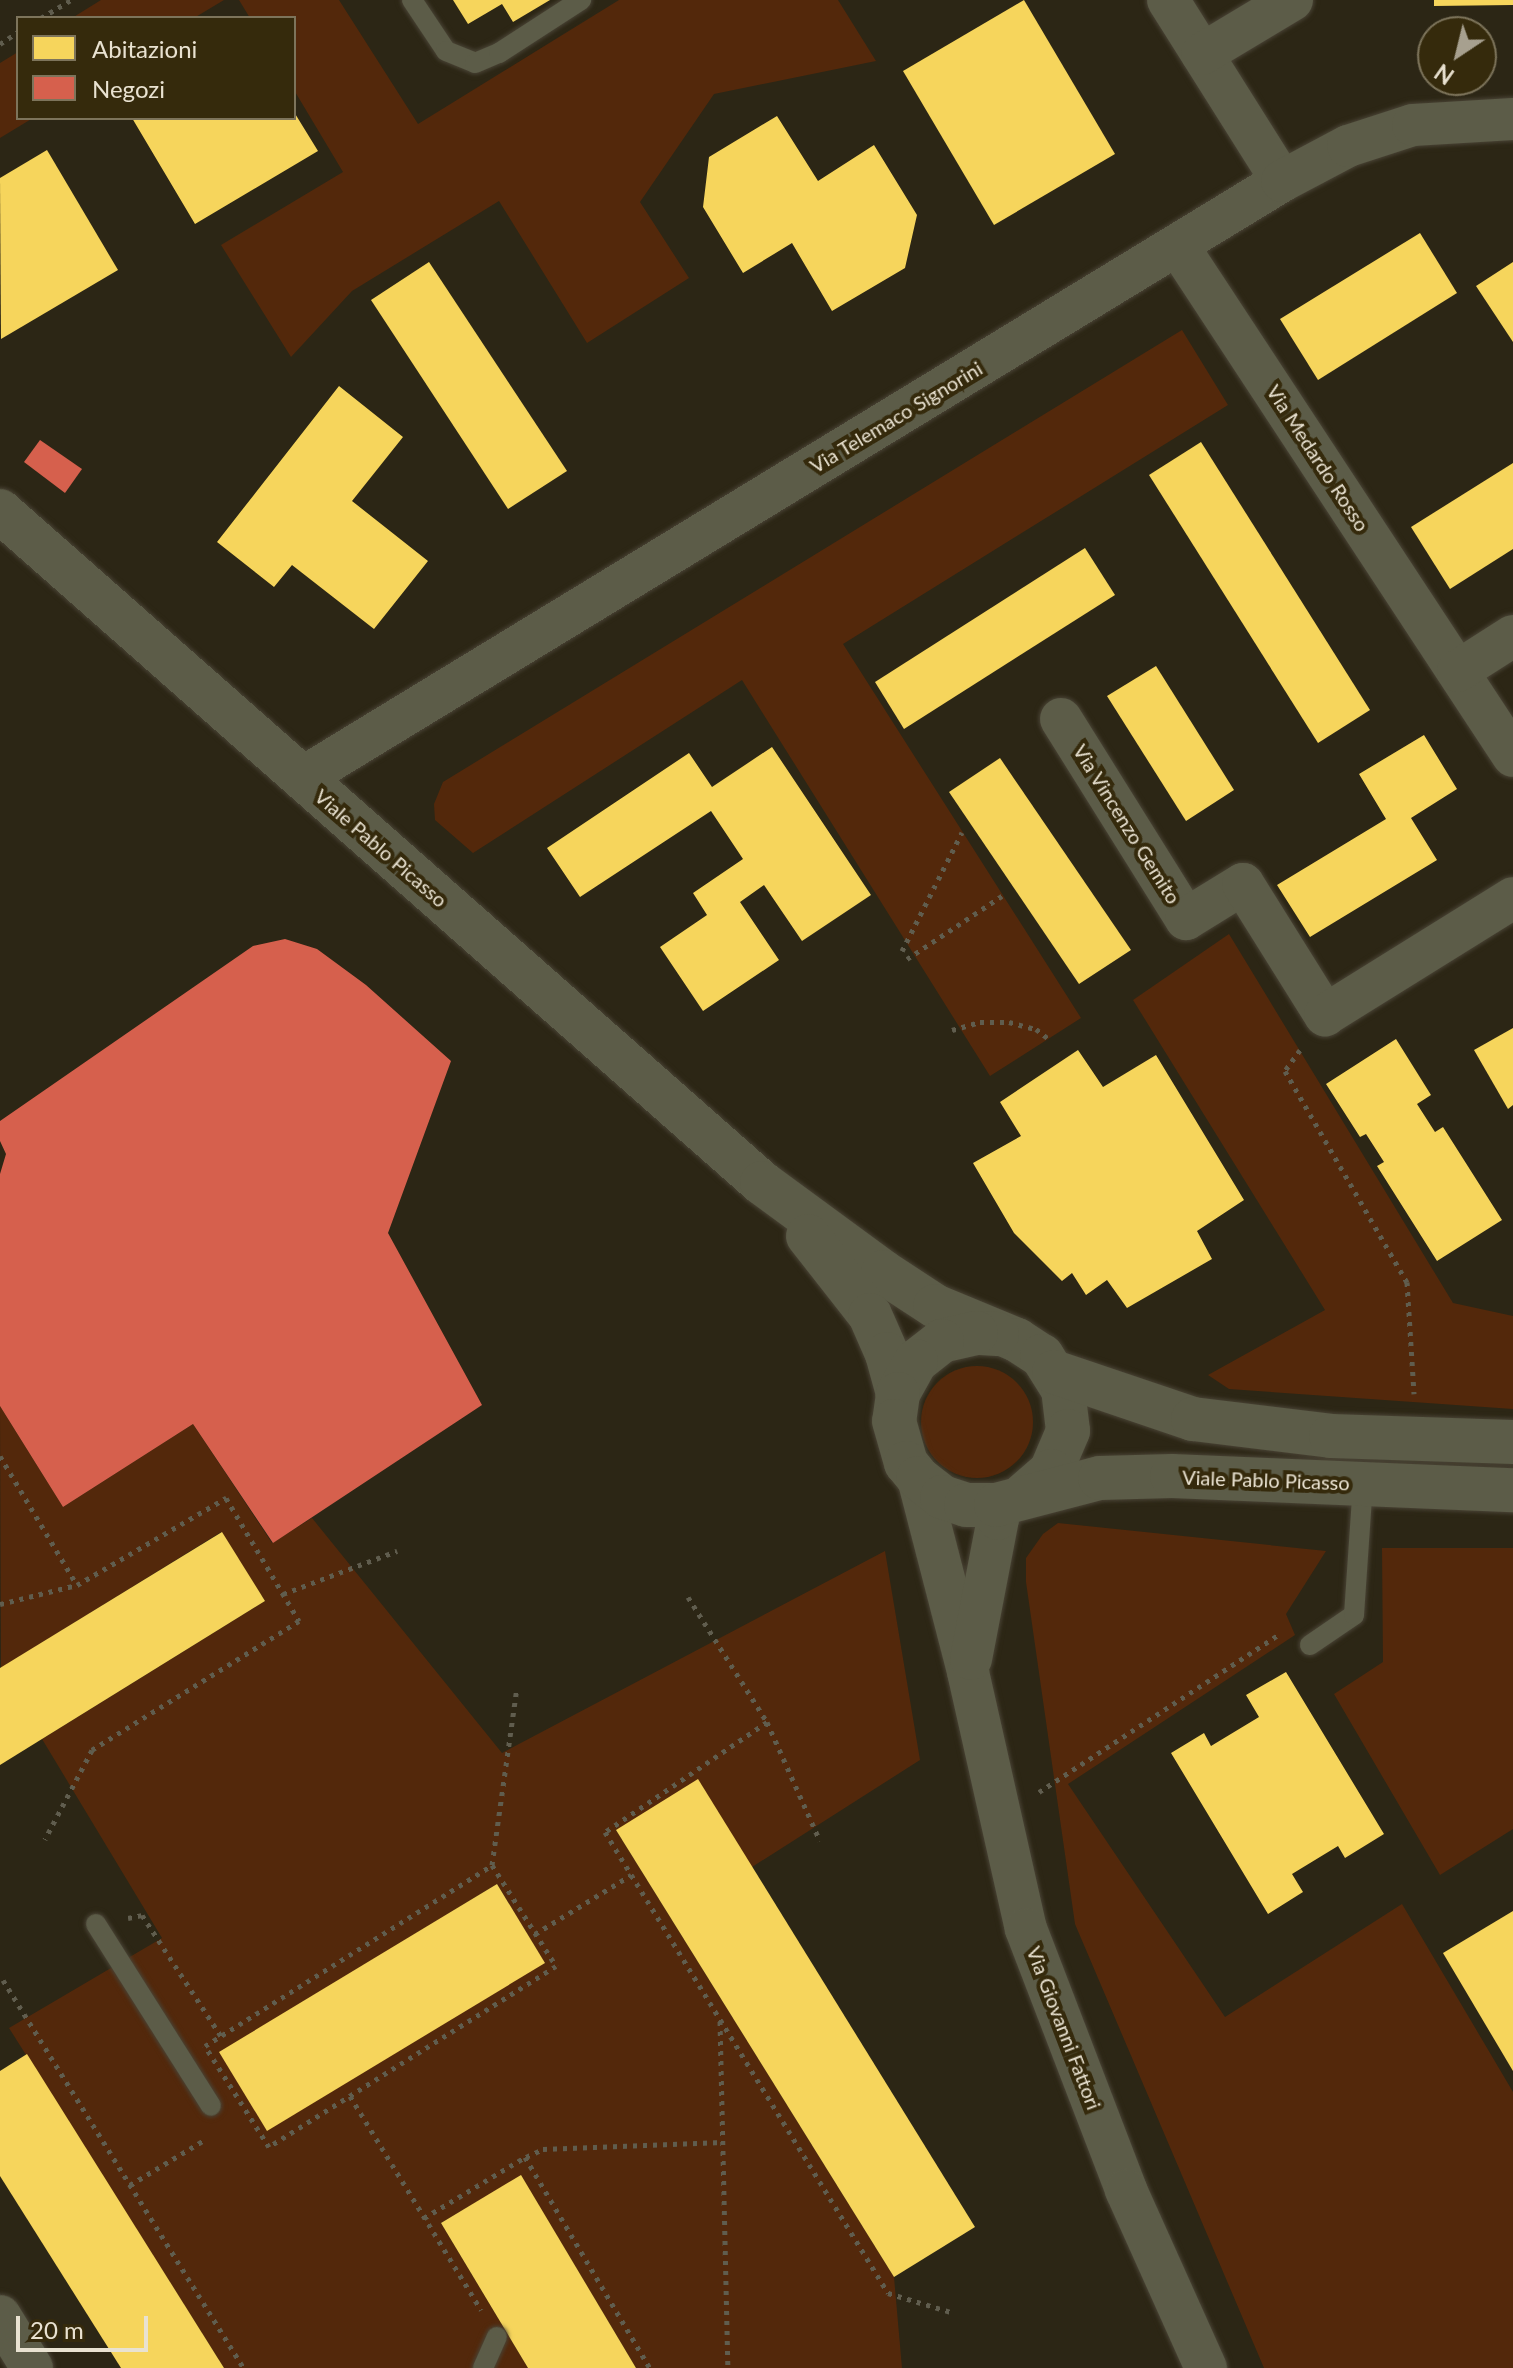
<!DOCTYPE html>
<style>
body{margin:0}
#map{position:relative;width:1513px;height:2368px;overflow:hidden;background:#2c2615;font-family:Lato,sans-serif}
div>[style]{position:absolute}
[style*='--x']{left:calc(var(--x)*1px);top:calc(var(--y)*1px);width:calc(var(--w)*1px);rotate:calc(var(--a)*1deg)}
.green>*{inset:0;background:#53280b}
.round{border-radius:50%}
.homes>*{inset:0;background:#f6d55c}
.shops>*{inset:0;background:#d6604d}
.path>*{height:5px;margin-top:-2.5px;transform-origin:0;background:repeating-linear-gradient(90deg,#605d4e 0 4px,transparent 0 10px)}
.roads{filter:drop-shadow(0 0 2px #494335) drop-shadow(0 0 2px #494335)}
.service>*{height:20px;margin:-10px;padding:0 10px;transform-origin:10px;border-radius:10px;background:#5c5c48}
.minor>*{height:42px;margin:-21px;padding:0 21px;transform-origin:21px;border-radius:21px;background:#5c5c48}
.tertiary>*{height:44px;margin:-22px;padding:0 22px;transform-origin:22px;border-radius:22px;background:#5c5c48}
span{translate:-50% -50%;white-space:nowrap;text-align:center;line-height:1.15;-webkit-text-stroke:8px #352a0c;paint-order:stroke}
.street-label{font-size:20px;color:#e9e2d1}
.legend{position:absolute;left:16px;top:16px;width:280px;height:104px;box-sizing:border-box;background:#352a0c;border:2px solid #7d745b;margin:0;padding:10px 14px;list-style:none;font-size:24px;color:#e9e2d1}
.legend li{display:flex;align-items:center;gap:16px;height:40px}
.legend b{width:40px;border:2px solid #7d745b}
.north{position:absolute;left:1417px;top:16px;width:80px;height:80px;box-sizing:border-box;background:#352a0c;border:2px solid #7d745b;border-radius:50%;rotate:215deg;font-size:22px;font-weight:700;line-height:32px;text-align:center;color:#e9e2d1}
.north::after{content:'';display:block;margin:auto;width:28px;height:36px;background:#a7a08f;clip-path:polygon(50% 0,100% 100%,50% 72%,0 100%)}
.scale{position:absolute;left:16px;top:2316px;width:132px;height:36px;box-sizing:border-box;border:4px solid #e9e2d1;border-top:0;padding-left:10px;font-size:24px;line-height:28px;white-space:nowrap;color:#e9e2d1;-webkit-text-stroke:6px #352a0c;paint-order:stroke}
</style>
<div id="map">
<div class="green">
<i style="clip-path:polygon(101px 0,224px 0,194px 18px,72px 18px)"></i>
<i style="clip-path:polygon(239px 0,339px 0,418px 124px,619px 0,838px 0,876px 61px,714px 94px,640px 202px,689px 278px,587px 343px,499px 201px,352px 291px,291px 357px,221px 245px,343px 172px,294px 90px,294px 18px,250px 18px)"></i>
<i style="clip-path:polygon(18px 52px,18px 118px,33px 118px,0 138px,0 63px)"></i>
<i style="clip-path:polygon(1182px 330px,1228px 405px,843px 644px,1081px 1018px,990px 1076px,742px 680px,473px 853px,435px 820px,434px 804px,443px 782px)"></i>
<i style="clip-path:polygon(1229px 934px,1453px 1303px,1513px 1316px,1513px 1409px,1229px 1389px,1208px 1375px,1325px 1310px,1133px 1000px)"></i>
<i class="round" style="left:921px;top:1366px;width:112px;height:112px"></i>
<i style="clip-path:polygon(evenodd,0 1406px,63px 1507px,193px 1424px,272px 1543px,312px 1518px,502px 1753px,885px 1551px,920px 1760px,752px 1867px,616px 1830px,894px 2277px,902px 2368px,636px 2368px,521px 2176px,441px 2223px,528px 2368px,224px 2368px,9px 2028px,162px 1938px,42px 1739px,265px 1601px,221px 1532px,1px 1668px,0 1406px,497px 1884px,544px 1962px,267px 2130px,220px 2053px,497px 1884px)"></i>
<i style="clip-path:polygon(1058px 1523px,1326px 1551px,1286px 1614px,1295px 1635px,1068px 1784px,1225px 2017px,1402px 1904px,1513px 2092px,1513px 2368px,1264px 2368px,1075px 1924px,1026px 1582px,1026px 1558px,1043px 1534px)"></i>
<i style="clip-path:polygon(1382px 1548px,1513px 1548px,1513px 1829px,1440px 1875px,1334px 1694px,1383px 1662px)"></i>
</div>
<div class="homes">
<i style="clip-path:polygon(453px 0,550px 0,513px 22px,502px 4px,468px 24px)"></i>
<i style="clip-path:polygon(1024px 0,1115px 154px,994px 225px,903px 71px)"></i>
<i style="clip-path:polygon(1434px 0,1513px 0,1513px 5px,1434px 6px)"></i>
<i style="clip-path:polygon(294px 112px,318px 151px,195px 224px,132px 118px,294px 118px)"></i>
<i style="clip-path:polygon(777px 116px,818px 181px,874px 145px,917px 215px,905px 268px,832px 311px,792px 243px,743px 273px,703px 207px,709px 157px)"></i>
<i style="clip-path:polygon(47px 150px,118px 270px,1px 339px,0 178px)"></i>
<i style="clip-path:polygon(1420px 233px,1457px 293px,1318px 380px,1280px 319px)"></i>
<i style="clip-path:polygon(429px 262px,567px 471px,508px 509px,371px 300px)"></i>
<i style="clip-path:polygon(1513px 262px,1513px 342px,1476px 286px)"></i>
<i style="clip-path:polygon(339px 386px,403px 437px,352px 501px,428px 561px,374px 629px,292px 565px,274px 587px,217px 542px)"></i>
<i style="clip-path:polygon(1201px 442px,1370px 710px,1318px 743px,1149px 475px)"></i>
<i style="clip-path:polygon(1513px 463px,1513px 549px,1450px 589px,1411px 527px)"></i>
<i style="clip-path:polygon(1085px 548px,1115px 595px,904px 729px,875px 682px)"></i>
<i style="clip-path:polygon(1156px 666px,1234px 790px,1186px 821px,1107px 696px)"></i>
<i style="clip-path:polygon(1424px 735px,1457px 789px,1411px 818px,1437px 860px,1310px 937px,1277px 885px,1386px 819px,1359px 774px)"></i>
<i style="clip-path:polygon(772px 747px,871px 895px,802px 941px,764px 885px,740px 902px,779px 960px,703px 1011px,660px 947px,707px 915px,693px 893px,743px 859px,711px 811px,580px 897px,547px 848px,689px 753px,712px 787px)"></i>
<i style="clip-path:polygon(1000px 758px,1131px 950px,1079px 984px,949px 792px)"></i>
<i style="clip-path:polygon(1513px 1028px,1513px 1105px,1508px 1109px,1474px 1050px)"></i>
<i style="clip-path:polygon(1396px 1039px,1431px 1095px,1417px 1104px,1435px 1132px,1443px 1127px,1502px 1220px,1437px 1261px,1377px 1166px,1384px 1162px,1366px 1134px,1360px 1137px,1326px 1084px)"></i>
<i style="clip-path:polygon(1078px 1050px,1103px 1087px,1156px 1055px,1244px 1200px,1197px 1231px,1212px 1259px,1127px 1308px,1107px 1280px,1086px 1295px,1072px 1273px,1062px 1281px,1014px 1233px,973px 1163px,1021px 1136px,1000px 1102px)"></i>
<i style="clip-path:polygon(222px 1532px,265px 1601px,0 1765px,0 1668px)"></i>
<i style="clip-path:polygon(1286px 1672px,1384px 1834px,1345px 1858px,1338px 1846px,1292px 1874px,1303px 1892px,1268px 1914px,1171px 1753px,1204px 1733px,1211px 1746px,1259px 1717px,1246px 1695px)"></i>
<i style="clip-path:polygon(698px 1779px,975px 2227px,894px 2277px,616px 1830px)"></i>
<i style="clip-path:polygon(497px 1884px,545px 1963px,267px 2131px,219px 2052px)"></i>
<i style="clip-path:polygon(1513px 1911px,1513px 2071px,1443px 1953px)"></i>
<i style="clip-path:polygon(27px 2054px,224px 2368px,121px 2368px,0 2176px,0 2071px)"></i>
<i style="clip-path:polygon(521px 2175px,636px 2368px,528px 2368px,441px 2223px)"></i>
</div>
<div class="shops">
<i style="clip-path:polygon(40px 440px,82px 469px,65px 493px,24px 462px)"></i>
<i style="clip-path:polygon(285px 939px,317px 949px,366px 985px,451px 1061px,388px 1233px,482px 1405px,273px 1543px,193px 1424px,63px 1507px,0 1406px,0 1174px,6px 1154px,0 1141px,0 1121px,253px 946px)"></i>
</div>
<div class="path">
<i style="--x:41;--y:18;--w:35;--a:-31"></i>
<i style="--x:0;--y:44;--w:22;--a:-34"></i>
<i style="--x:902;--y:951;--w:133;--a:-63.2"></i>
<i style="--x:907;--y:959;--w:114;--a:-33.6"></i>
<i style="--x:952;--y:1030;--w:29;--a:-16"></i>
<i style="--x:980;--y:1022;--w:29;--a:0"></i>
<i style="--x:1009;--y:1022;--w:28;--a:15"></i>
<i style="--x:1036;--y:1029;--w:16;--a:38"></i>
<i style="--x:1300;--y:1050;--w:26;--a:126"></i>
<i style="--x:1285;--y:1071;--w:244;--a:60"></i>
<i style="--x:1407;--y:1282;--w:112;--a:86.4"></i>
<i style="--x:0;--y:1456;--w:150;--a:59.2"></i>
<i style="--x:283;--y:1594;--w:122;--a:-20.7"></i>
<i style="--x:688;--y:1597;--w:148;--a:57.7"></i>
<i style="--x:767;--y:1722;--w:130;--a:66"></i>
<i style="--x:0;--y:1604;--w:79;--a:-13.9"></i>
<i style="--x:77;--y:1585;--w:173;--a:-30.3"></i>
<i style="--x:226;--y:1498;--w:143;--a:59.3"></i>
<i style="--x:299;--y:1621;--w:244;--a:148.1"></i>
<i style="--x:92;--y:1750;--w:101;--a:117.8"></i>
<i style="--x:767;--y:1722;--w:196;--a:145.8"></i>
<i style="--x:605;--y:1832;--w:541;--a:58.45"></i>
<i style="--x:888;--y:2293;--w:66;--a:16.8"></i>
<i style="--x:1039;--y:1792;--w:286;--a:-33.3"></i>
<i style="--x:492;--y:1865;--w:120;--a:57.6"></i>
<i style="--x:556;--y:1966;--w:339;--a:147.8"></i>
<i style="--x:269;--y:2147;--w:120;--a:-122.4"></i>
<i style="--x:205;--y:2046;--w:339;--a:-32.2"></i>
<i style="--x:492;--y:1865;--w:179;--a:-82"></i>
<i style="--x:128;--y:1918;--w:14;--a:-12"></i>
<i style="--x:142;--y:1915;--w:145;--a:56.9"></i>
<i style="--x:535;--y:1934;--w:113;--a:-31.6"></i>
<i style="--x:3;--y:1980;--w:457;--a:58.2"></i>
<i style="--x:720;--y:2021;--w:347;--a:88.7"></i>
<i style="--x:350;--y:2096;--w:251;--a:58.5"></i>
<i style="--x:526;--y:2157;--w:19;--a:-25"></i>
<i style="--x:543;--y:2149;--w:180;--a:-2.2"></i>
<i style="--x:130;--y:2185;--w:89;--a:-31.2"></i>
<i style="--x:424;--y:2218;--w:118;--a:-31.1"></i>
<i style="--x:525;--y:2157;--w:245;--a:59.4"></i>
</div>
<div class="roads">
<div class="service">
<i style="--x:412;--y:0;--w:61;--a:56.3"></i>
<i style="--x:446;--y:51;--w:31;--a:22"></i>
<i style="--x:475;--y:63;--w:26;--a:-23"></i>
<i style="--x:499;--y:53;--w:98;--a:-32.9"></i>
<i style="--x:1310;--y:1645;--w:53;--a:-34.3"></i>
<i style="--x:1354;--y:1615;--w:131;--a:-86.1"></i>
<i style="--x:96;--y:1924;--w:215;--a:57.7"></i>
<i style="--x:483;--y:2368;--w:34;--a:-66"></i>
</div>
<div class="minor">
<i style="--x:1168;--y:0;--w:214;--a:57.8"></i>
<i style="--x:1202;--y:54;--w:105;--a:-31"></i>
<i style="--x:1178;--y:246;--w:610;--a:56.7"></i>
<i style="--x:1458;--y:671;--w:65;--a:-32.5"></i>
<i style="--x:1061;--y:719;--w:236;--a:58"></i>
<i style="--x:1186;--y:919;--w:67;--a:-31.6"></i>
<i style="--x:1243;--y:884;--w:155;--a:58"></i>
<i style="--x:1325;--y:1015;--w:221;--a:-31.9"></i>
<i style="--x:302;--y:778;--w:1148;--a:-31.35"></i>
<i style="--x:1282;--y:181;--w:75;--a:-27.9"></i>
<i style="--x:1348;--y:146;--w:68;--a:-17.9"></i>
<i style="--x:1413;--y:125;--w:100;--a:-3.4"></i>
<i style="--x:918;--y:1478;--w:200;--a:75.5"></i>
<i style="--x:968;--y:1672;--w:263;--a:77.3"></i>
<i style="--x:1026;--y:1929;--w:280;--a:69"></i>
<i style="--x:1126;--y:2190;--w:195;--a:65.8"></i>
<i style="--x:971;--y:1659;--w:143;--a:-79.1"></i>
<i style="--x:998;--y:1519;--w:14;--a:-98"></i>
<i style="--x:0;--y:2316;--w:61;--a:58.4"></i>
</div>
<div class="tertiary">
<i style="--x:0;--y:511;--w:1016;--a:41.41"></i>
<i style="--x:762;--y:1183;--w:150;--a:36.3"></i>
<i style="--x:883;--y:1272;--w:62;--a:33.2"></i>
<i style="--x:935;--y:1306;--w:89;--a:22.5"></i>
<i style="--x:1017;--y:1340;--w:30;--a:33"></i>
<i style="--x:1042;--y:1356;--w:39;--a:58"></i>
<i style="--x:1063;--y:1389;--w:42;--a:83.2"></i>
<i style="--x:1068;--y:1431;--w:43;--a:113"></i>
<i style="--x:1051;--y:1471;--w:40;--a:139"></i>
<i style="--x:808;--y:1236;--w:100;--a:51.9"></i>
<i style="--x:870;--y:1315;--w:43;--a:66.4"></i>
<i style="--x:887;--y:1354;--w:41;--a:74.6"></i>
<i style="--x:997;--y:1334;--w:21;--a:-177"></i>
<i style="--x:976;--y:1333;--w:35;--a:167"></i>
<i style="--x:942;--y:1341;--w:33;--a:142"></i>
<i style="--x:916;--y:1361;--w:38;--a:119"></i>
<i style="--x:898;--y:1394;--w:27;--a:98"></i>
<i style="--x:894;--y:1421;--w:44;--a:74.1"></i>
<i style="--x:906;--y:1463;--w:19;--a:51"></i>
<i style="--x:918;--y:1478;--w:31;--a:38"></i>
<i style="--x:942;--y:1497;--w:25;--a:18"></i>
<i style="--x:966;--y:1505;--w:30;--a:0"></i>
<i style="--x:996;--y:1505;--w:107;--a:-14.6"></i>
<i style="--x:1100;--y:1478;--w:72;--a:-1.6"></i>
<i style="--x:1172;--y:1476;--w:341;--a:2.4"></i>
<i style="--x:1054;--y:1372;--w:147;--a:18.7"></i>
<i style="--x:1193;--y:1419;--w:139;--a:7"></i>
<i style="--x:1331;--y:1436;--w:182;--a:1.9"></i>
</div>
</div>
<div class="street-label">
<span style="left:896px;top:417px;rotate:-31deg">Via Telemaco Signorini</span>
<span style="left:1318px;top:458px;rotate:57deg">Via Medardo Rosso</span>
<span style="left:1127px;top:824px;rotate:58deg">Via Vincenzo Gemito</span>
<span style="left:381px;top:848px;rotate:41deg">Viale Pablo Picasso</span>
<span style="left:1266px;top:1480px;rotate:2deg">Viale Pablo Picasso</span>
<span style="left:1064px;top:2028px;rotate:69deg">Via Giovanni Fattori</span>
</div>
<ul class="legend">
<li><b style="height:22px;background:#f6d55c"></b>Abitazioni</li>
<li><b style="height:22px;background:#d6604d"></b>Negozi</li>
</ul>
<div class="north">N</div>
<div class="scale">20 m</div>
</div>
